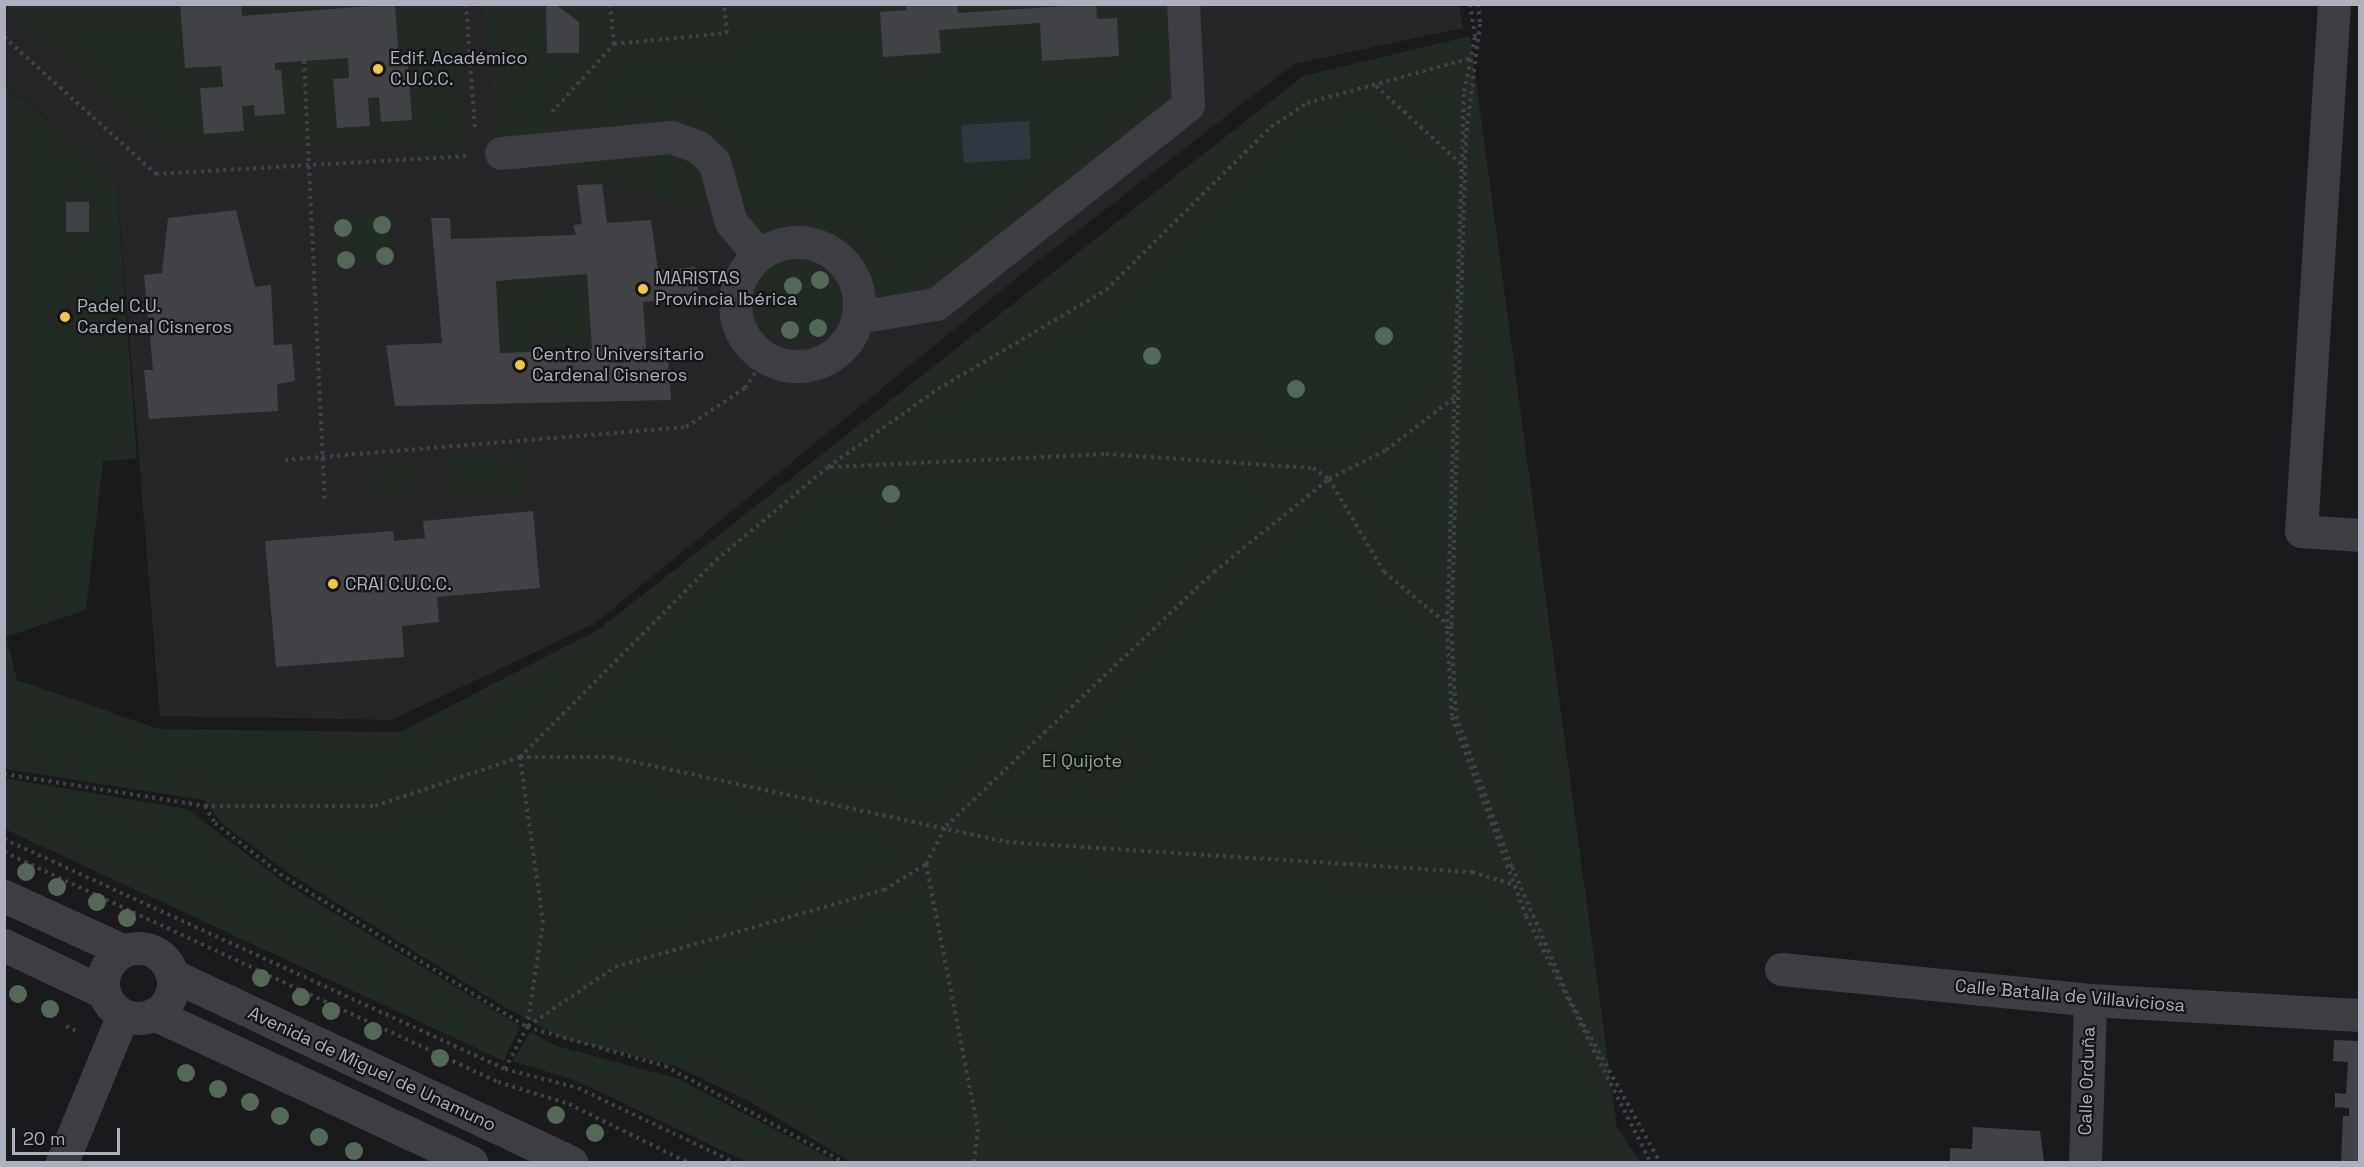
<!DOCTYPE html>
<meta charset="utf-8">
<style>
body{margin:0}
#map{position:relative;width:2364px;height:1167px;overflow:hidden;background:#1a1a1c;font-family:"Space Grotesk",sans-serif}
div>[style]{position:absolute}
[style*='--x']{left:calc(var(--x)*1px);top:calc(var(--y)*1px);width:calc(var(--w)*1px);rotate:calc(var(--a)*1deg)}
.built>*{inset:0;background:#262629}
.green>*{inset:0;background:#212a23}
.water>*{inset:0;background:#2f3741}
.building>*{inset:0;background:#414246}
.path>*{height:4px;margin-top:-2px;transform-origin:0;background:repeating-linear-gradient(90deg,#414248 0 3px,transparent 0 7.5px)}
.minor>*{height:33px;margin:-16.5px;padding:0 16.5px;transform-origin:16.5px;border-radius:16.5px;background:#3d3d43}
.minor>.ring{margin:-16.5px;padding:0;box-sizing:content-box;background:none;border:33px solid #3d3d43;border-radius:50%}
.trees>*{width:18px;height:18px;margin:-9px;border-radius:50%;background:#546858}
.dots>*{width:16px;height:16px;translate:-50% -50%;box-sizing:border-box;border:3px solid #151517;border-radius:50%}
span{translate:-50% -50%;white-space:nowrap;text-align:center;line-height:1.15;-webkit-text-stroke:4.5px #151517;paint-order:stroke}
.poi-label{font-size:18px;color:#acafbc}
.left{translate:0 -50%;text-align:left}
.park-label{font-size:18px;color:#83a789}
.street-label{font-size:18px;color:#acafbc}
.frame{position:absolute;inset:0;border:6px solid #acafbc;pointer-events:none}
.scale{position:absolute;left:12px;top:1128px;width:108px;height:27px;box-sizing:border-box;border:3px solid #acafbc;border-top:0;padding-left:8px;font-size:18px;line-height:21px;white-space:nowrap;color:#acafbc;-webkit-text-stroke:4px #151517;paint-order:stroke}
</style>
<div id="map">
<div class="built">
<i style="clip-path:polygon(1459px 4px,1463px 28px,1294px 64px,1024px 272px,594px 624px,392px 720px,160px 716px,116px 174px,5px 85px,4px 5px)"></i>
</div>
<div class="green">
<i style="clip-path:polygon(5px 5px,463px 5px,464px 149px,161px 149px)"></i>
<i style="clip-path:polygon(484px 5px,1183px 5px,1188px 105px,936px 304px,830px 326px,814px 339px,792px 341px,771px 336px,756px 322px,755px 290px,769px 269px,731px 222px,501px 153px)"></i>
<i style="clip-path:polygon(1470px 36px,1617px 1128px,1640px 1162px,851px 1162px,747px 1100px,675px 1066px,562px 1038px,501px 1005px,293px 876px,222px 824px,204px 800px,5px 769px,4px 85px,116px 174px,137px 459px,103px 461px,86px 610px,6px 637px,17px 680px,159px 729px,400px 732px,598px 630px,1303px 76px)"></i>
<i style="clip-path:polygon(391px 215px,393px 264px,340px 267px,338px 218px)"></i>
<i style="clip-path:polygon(587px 274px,592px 349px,500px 353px,496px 281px)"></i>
<i style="clip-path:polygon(524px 451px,527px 494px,450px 499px,446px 457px)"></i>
<i style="clip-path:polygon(414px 464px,416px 492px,372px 496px,370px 468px)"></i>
<i style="clip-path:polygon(5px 778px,187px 809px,285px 883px,520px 1026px,504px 1061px,5px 829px)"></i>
<i style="clip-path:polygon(530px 1032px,557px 1046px,679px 1079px,837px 1162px,746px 1162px,577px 1081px,513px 1061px)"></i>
</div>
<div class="water">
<i style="clip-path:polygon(1029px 121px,1031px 159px,964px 163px,961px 125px)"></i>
</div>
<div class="building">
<i style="clip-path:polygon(180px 4px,241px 4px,242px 16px,395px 4px,399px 64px,408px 64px,412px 120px,381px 122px,379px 97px,368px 98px,370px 126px,337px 128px,333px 79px,349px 78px,348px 58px,275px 63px,275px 70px,281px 70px,285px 114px,255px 116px,254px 105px,242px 106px,244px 131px,204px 134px,200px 88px,223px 87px,221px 66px,185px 68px)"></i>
<i style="clip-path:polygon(546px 4px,555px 4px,579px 22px,579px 53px,547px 53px)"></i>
<i style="clip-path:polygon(906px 4px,957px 4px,958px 13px,1096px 4px,1097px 19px,1117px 18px,1119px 56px,1042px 61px,1040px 23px,939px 30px,941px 53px,883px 57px,880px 12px,906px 10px)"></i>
<i style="clip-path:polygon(evenodd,602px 184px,607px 223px,651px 220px,658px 270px,696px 267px,699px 297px,643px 302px,647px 360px,668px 359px,671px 400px,395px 406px,386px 345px,442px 343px,431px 218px,450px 218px,451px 239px,576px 235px,573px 225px,582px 224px,577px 185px,602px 184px,587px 274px,592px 349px,500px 353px,496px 281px,587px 274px)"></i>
<i style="clip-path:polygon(66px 202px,89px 202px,89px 232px,66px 232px)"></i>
<i style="clip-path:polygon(236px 210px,255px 287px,271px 285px,274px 345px,292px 344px,295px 381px,277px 384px,278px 411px,149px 419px,144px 370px,153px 370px,144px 275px,162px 273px,168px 218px)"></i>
<i style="clip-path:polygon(533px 511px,540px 588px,437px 597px,439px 622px,402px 626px,404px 657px,276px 667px,265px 541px,393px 531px,394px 541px,425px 538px,423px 521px)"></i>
<i style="clip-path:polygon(2334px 1040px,2360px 1041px,2360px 1162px,2341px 1162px,2343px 1116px,2349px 1116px,2349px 1108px,2335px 1107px,2335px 1093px,2346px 1094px,2348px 1062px,2333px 1061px)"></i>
<i style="clip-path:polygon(1973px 1127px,2040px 1131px,2044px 1162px,1950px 1162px,1950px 1148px,1972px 1149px)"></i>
</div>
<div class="path">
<i style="--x:466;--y:4;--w:125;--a:85.9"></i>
<i style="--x:610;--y:4;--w:40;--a:84.3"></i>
<i style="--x:614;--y:44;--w:114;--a:-5.6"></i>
<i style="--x:727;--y:33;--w:29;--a:-96"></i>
<i style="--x:1470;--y:4;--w:33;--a:81"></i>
<i style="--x:1475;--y:37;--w:58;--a:100.9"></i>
<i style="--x:1464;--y:94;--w:537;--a:91.81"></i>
<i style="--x:1447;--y:631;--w:86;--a:86.7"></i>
<i style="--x:1452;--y:717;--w:212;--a:69.6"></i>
<i style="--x:1526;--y:916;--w:275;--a:63.2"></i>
<i style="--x:1478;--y:4;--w:20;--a:84"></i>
<i style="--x:1480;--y:24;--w:112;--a:97.2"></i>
<i style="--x:1466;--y:135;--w:491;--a:91.7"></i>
<i style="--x:1451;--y:626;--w:90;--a:86.8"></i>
<i style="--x:1456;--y:716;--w:161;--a:69.7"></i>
<i style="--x:1512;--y:867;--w:143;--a:66.5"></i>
<i style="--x:1569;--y:998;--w:188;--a:61"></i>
<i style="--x:4;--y:37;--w:205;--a:42"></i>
<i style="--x:156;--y:174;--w:312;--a:-3.3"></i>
<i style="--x:304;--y:61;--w:441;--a:87.3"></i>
<i style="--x:1376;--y:86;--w:115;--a:42.5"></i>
<i style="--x:552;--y:112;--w:92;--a:-47.6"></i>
<i style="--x:285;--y:460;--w:402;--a:-4.7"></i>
<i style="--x:686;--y:427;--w:71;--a:-33.5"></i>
<i style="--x:745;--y:388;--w:37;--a:-57"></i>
<i style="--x:831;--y:467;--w:275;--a:-2.7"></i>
<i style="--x:1106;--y:454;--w:207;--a:3.9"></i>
<i style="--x:1313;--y:468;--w:19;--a:35"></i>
<i style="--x:1329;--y:479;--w:108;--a:59.4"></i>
<i style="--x:1384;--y:572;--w:82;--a:39.5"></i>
<i style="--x:4;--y:774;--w:204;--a:9"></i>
<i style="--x:205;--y:806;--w:20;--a:60"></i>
<i style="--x:215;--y:823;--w:83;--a:38.1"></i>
<i style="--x:280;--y:874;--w:291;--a:31.8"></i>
<i style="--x:527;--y:1027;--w:143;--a:15.8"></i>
<i style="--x:665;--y:1066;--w:202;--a:28.3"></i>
<i style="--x:205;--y:806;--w:170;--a:0"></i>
<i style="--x:375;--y:806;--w:153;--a:-18.7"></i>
<i style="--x:520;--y:757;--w:91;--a:0"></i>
<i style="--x:611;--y:757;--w:404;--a:12.1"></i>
<i style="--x:1006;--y:842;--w:467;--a:3.7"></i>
<i style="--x:1472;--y:872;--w:45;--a:16.8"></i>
<i style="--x:4;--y:839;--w:551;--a:24.66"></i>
<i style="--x:505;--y:1069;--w:75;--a:14.6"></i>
<i style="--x:578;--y:1088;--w:173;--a:25.4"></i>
<i style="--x:4;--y:852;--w:545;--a:24.97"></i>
<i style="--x:498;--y:1082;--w:74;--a:17.2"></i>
<i style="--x:569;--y:1104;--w:131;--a:26.2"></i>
<i style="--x:926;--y:864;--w:270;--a:78.9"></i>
<i style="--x:978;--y:1129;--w:33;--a:97"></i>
<i style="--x:66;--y:1026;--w:14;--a:25"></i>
<i style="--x:528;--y:1026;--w:105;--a:-34.1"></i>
<i style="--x:615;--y:967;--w:280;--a:-16"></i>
<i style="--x:884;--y:890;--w:49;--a:-31.8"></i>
<i style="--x:926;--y:864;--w:43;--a:-62.2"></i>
<i style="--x:946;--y:826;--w:369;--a:-43.5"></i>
<i style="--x:1214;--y:572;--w:148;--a:-39"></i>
<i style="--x:1329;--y:479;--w:64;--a:-27"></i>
<i style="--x:1386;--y:450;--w:88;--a:-37.6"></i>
<i style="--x:505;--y:1069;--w:47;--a:-62.4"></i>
<i style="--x:527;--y:1027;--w:105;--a:-81.3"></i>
<i style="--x:543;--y:923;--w:168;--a:-97.9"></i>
<i style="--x:520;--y:757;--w:278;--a:-45.1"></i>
<i style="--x:716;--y:560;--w:146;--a:-39.7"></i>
<i style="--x:828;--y:467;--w:135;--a:-35.3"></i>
<i style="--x:938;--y:389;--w:195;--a:-30.5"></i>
<i style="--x:1106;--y:290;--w:232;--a:-44.7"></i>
<i style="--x:1271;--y:127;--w:43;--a:-33.7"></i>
<i style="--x:1307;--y:103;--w:170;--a:-15.3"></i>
</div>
<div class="minor">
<i style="--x:2334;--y:4;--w:528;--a:93.58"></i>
<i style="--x:2301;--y:531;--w:59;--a:3.9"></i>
<i style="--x:501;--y:153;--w:171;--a:-5.4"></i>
<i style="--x:671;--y:137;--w:29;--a:20"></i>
<i style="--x:698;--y:147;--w:22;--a:43"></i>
<i style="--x:714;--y:162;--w:62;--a:74.2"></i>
<i style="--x:731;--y:222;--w:43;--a:49.7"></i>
<i class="ring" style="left:735px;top:242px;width:91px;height:91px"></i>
<i style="--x:858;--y:317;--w:79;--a:-9.5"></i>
<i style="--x:936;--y:304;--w:321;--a:-38.3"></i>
<i style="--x:1188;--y:105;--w:101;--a:-92.8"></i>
<i style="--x:4;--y:896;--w:130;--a:24.6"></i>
<i style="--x:4;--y:945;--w:110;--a:25.4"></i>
<i class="ring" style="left:103px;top:948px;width:37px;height:37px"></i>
<i style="--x:1781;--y:969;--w:311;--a:5.7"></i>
<i style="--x:2090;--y:1000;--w:270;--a:3.2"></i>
<i style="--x:172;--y:975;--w:441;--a:25.1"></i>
<i style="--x:154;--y:1014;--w:350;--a:25"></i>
<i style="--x:62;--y:1162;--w:159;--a:-67.5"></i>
<i style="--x:2085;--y:1162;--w:162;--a:-88.2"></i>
</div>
<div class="trees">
<i style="left:382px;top:225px"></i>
<i style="left:343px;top:228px"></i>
<i style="left:385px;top:256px"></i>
<i style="left:346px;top:260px"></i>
<i style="left:820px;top:280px"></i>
<i style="left:793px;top:286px"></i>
<i style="left:818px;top:328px"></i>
<i style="left:790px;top:330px"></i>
<i style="left:1384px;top:336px"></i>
<i style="left:1152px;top:356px"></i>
<i style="left:1296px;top:389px"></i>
<i style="left:891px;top:494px"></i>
<i style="left:26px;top:872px"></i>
<i style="left:57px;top:887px"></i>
<i style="left:97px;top:902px"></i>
<i style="left:127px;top:918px"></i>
<i style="left:261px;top:978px"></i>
<i style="left:18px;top:994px"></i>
<i style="left:301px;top:997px"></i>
<i style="left:50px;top:1009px"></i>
<i style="left:331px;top:1011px"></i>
<i style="left:373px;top:1031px"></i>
<i style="left:440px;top:1058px"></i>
<i style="left:186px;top:1073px"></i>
<i style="left:218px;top:1089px"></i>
<i style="left:250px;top:1102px"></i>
<i style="left:556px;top:1115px"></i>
<i style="left:280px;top:1116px"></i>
<i style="left:595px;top:1133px"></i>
<i style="left:319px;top:1137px"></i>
<i style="left:354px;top:1151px"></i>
</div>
<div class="dots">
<i style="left:378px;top:69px;background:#f4c639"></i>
<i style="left:643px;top:289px;background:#f4c639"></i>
<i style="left:65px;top:317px;background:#f4c639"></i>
<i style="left:520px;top:365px;background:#f4c639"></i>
<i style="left:333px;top:584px;background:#f4c639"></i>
</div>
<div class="poi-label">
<span class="left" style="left:390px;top:69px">Edif. Académico<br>C.U.C.C.</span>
<span class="left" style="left:655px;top:289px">MARISTAS<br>Provincia Ibérica</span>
<span class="left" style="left:77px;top:317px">Padel C.U.<br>Cardenal Cisneros</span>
<span class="left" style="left:532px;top:365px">Centro Universitario<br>Cardenal Cisneros</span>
<span class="left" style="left:345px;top:584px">CRAI C.U.C.C.</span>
</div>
<div class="park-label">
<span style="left:1082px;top:761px">El Quijote</span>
</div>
<div class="street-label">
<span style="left:2070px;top:996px;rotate:5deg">Calle Batalla de Villaviciosa</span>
<span style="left:372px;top:1069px;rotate:25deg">Avenida de Miguel de Unamuno</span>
<span style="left:2087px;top:1081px;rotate:-88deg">Calle Orduña</span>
</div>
<div class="frame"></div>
<div class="scale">20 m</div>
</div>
